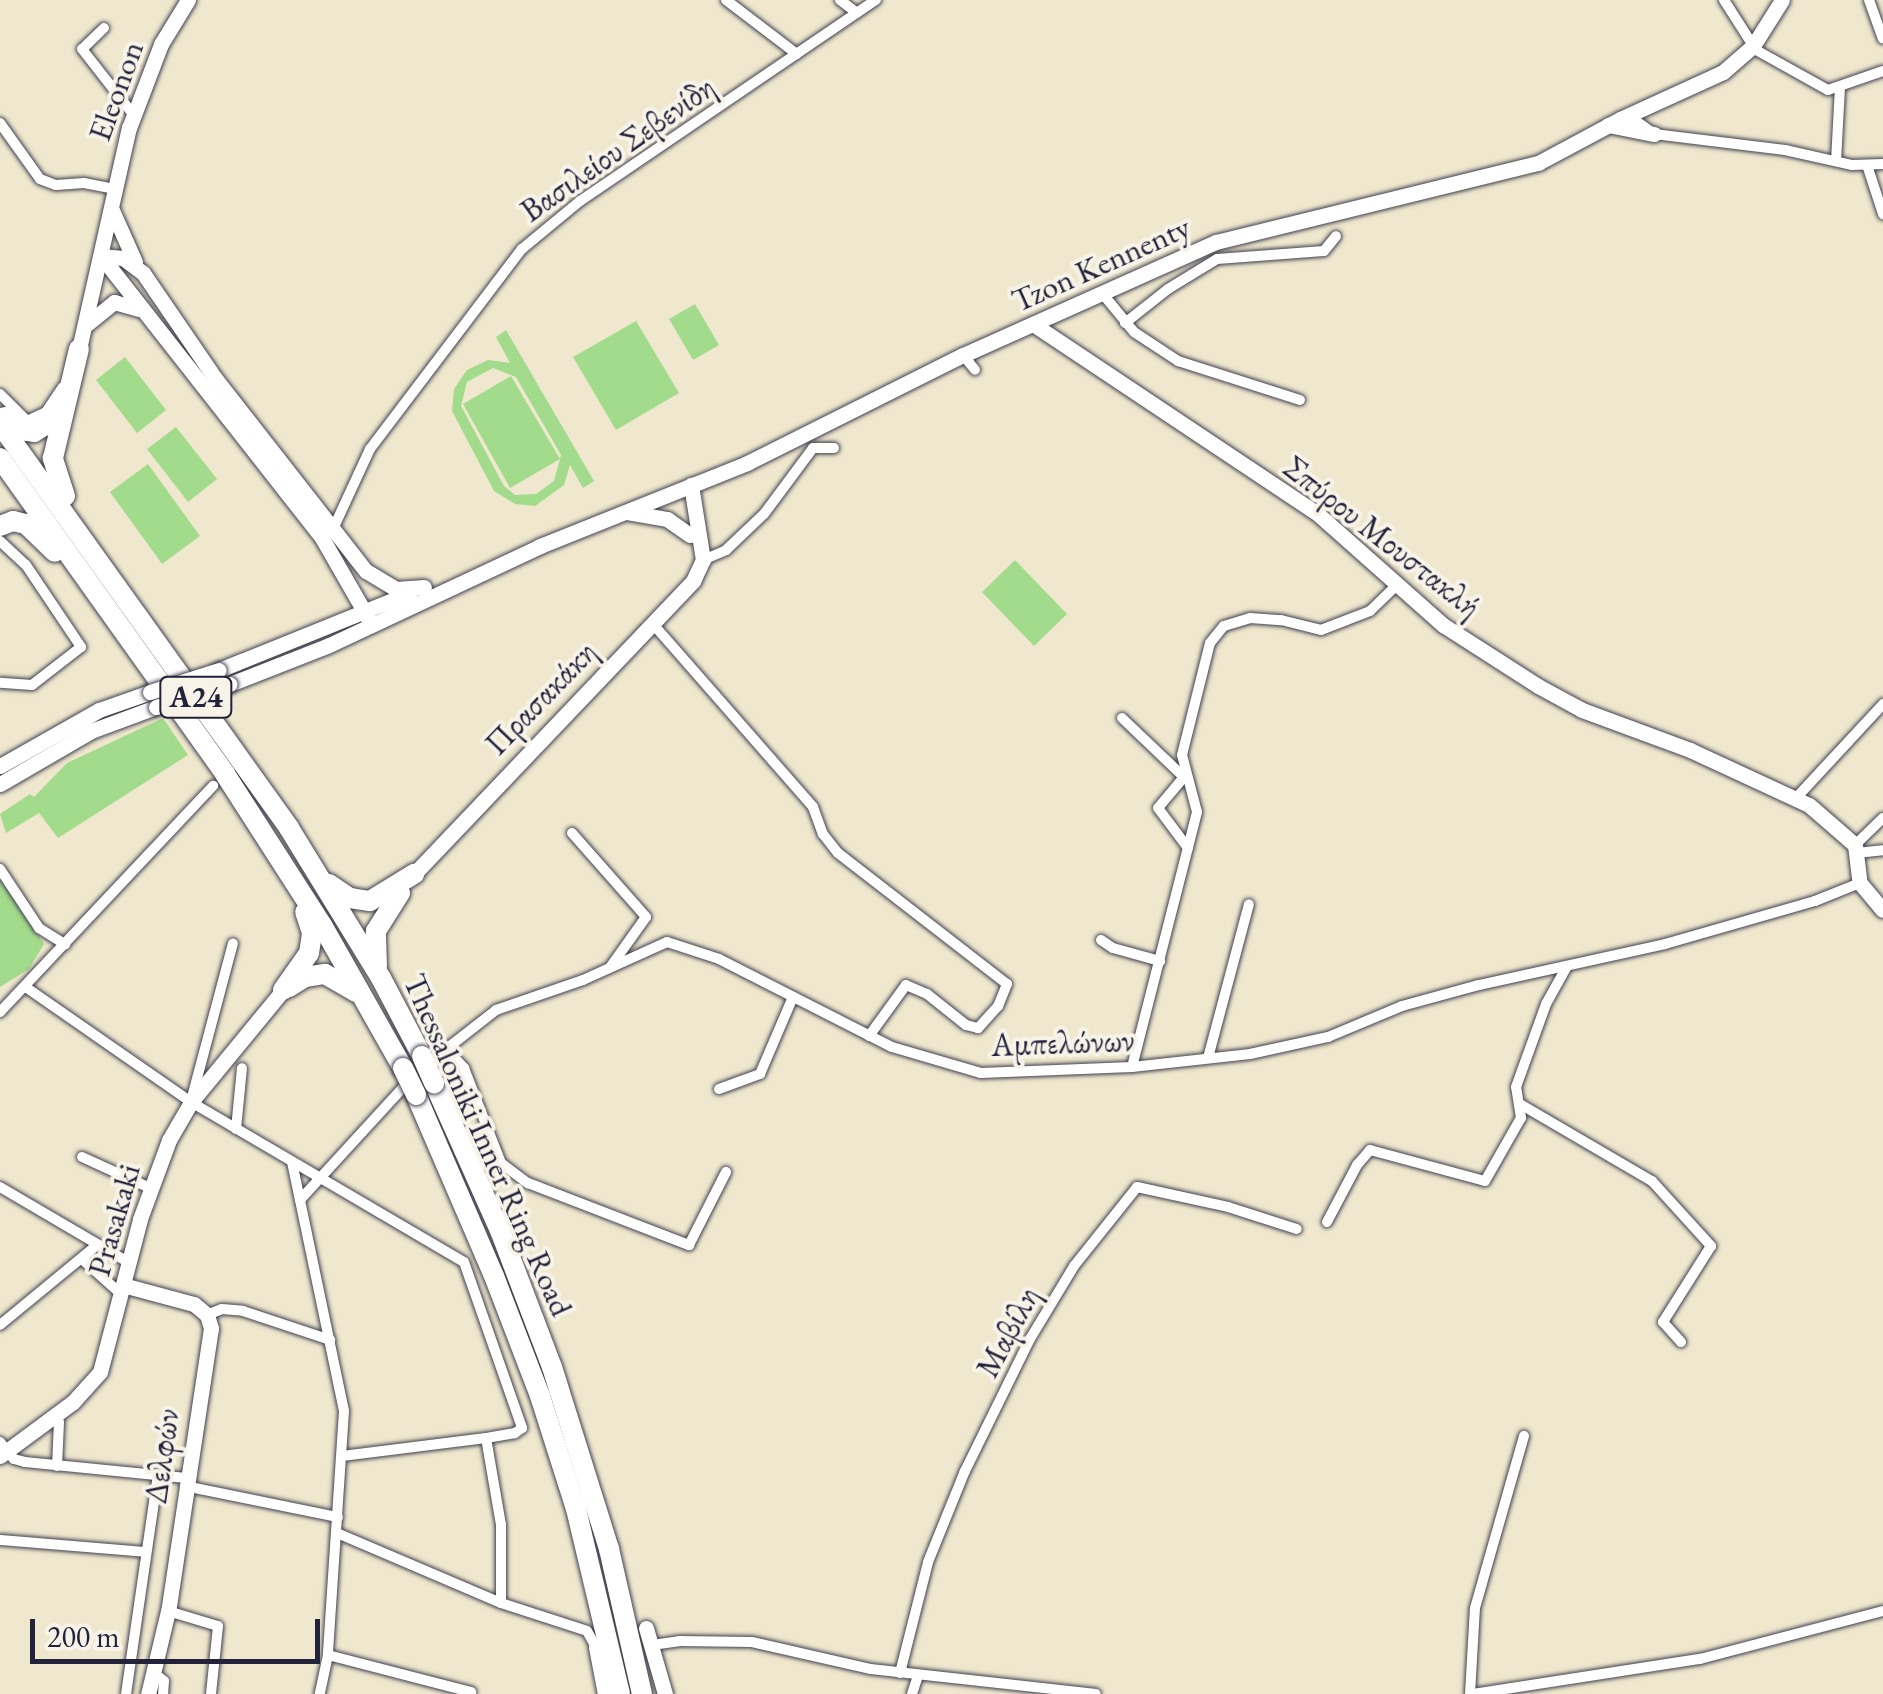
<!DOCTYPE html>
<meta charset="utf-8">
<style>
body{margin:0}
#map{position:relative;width:1883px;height:1694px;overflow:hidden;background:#efe8ce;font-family:"EB Garamond",serif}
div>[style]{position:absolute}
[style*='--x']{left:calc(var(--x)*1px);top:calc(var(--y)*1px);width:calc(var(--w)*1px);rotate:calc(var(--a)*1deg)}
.green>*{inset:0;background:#a3db8c}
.roads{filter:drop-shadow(0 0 2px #414051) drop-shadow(0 0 2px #414051)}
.street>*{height:10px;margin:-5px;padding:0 5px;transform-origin:5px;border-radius:5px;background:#fff}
.secondary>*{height:15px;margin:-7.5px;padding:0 7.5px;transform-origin:7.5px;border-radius:7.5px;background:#fff}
.highway>*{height:20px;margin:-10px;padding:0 10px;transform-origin:10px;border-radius:10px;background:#fff}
.bridges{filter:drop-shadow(0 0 2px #414051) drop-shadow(0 0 2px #414051)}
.secondary-bridge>*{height:15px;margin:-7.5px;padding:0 7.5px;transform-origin:7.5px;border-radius:7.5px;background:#fff}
.highway-bridge>*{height:20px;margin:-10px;padding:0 10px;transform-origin:10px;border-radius:10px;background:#fff}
span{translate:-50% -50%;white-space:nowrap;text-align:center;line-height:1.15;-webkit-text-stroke:8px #f7f3e8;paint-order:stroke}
.shield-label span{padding:2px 8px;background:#f7f3e8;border:2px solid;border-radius:8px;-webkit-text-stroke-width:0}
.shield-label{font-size:30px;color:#22223b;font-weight:700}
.street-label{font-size:32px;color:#22223b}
.scale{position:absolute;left:30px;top:1619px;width:290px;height:45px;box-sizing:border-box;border:5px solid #22223b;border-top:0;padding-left:12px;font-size:30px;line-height:35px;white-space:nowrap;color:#22223b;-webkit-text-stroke:8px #f7f3e8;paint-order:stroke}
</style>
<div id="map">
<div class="green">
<i style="clip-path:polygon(695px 304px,719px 345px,693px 360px,669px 319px)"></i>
<i style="clip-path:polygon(636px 321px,679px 393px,616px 430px,573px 357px)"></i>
<i style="clip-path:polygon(evenodd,506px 330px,594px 481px,583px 488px,570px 465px,564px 485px,535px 506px,515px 504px,494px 491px,452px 411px,454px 389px,467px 370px,488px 360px,510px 363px,496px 337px,506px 330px,493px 368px,516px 377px,561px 455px,554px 481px,536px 494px,515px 495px,504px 486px,461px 406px,467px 382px,493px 368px)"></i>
<i style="clip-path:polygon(125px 357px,166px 410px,137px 433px,96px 380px)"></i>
<i style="clip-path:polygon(511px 376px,560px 459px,510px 488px,463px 404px)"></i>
<i style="clip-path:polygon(176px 427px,217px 479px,188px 502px,147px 449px)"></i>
<i style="clip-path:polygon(148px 464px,200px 536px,162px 564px,110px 492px)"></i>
<i style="clip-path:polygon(1015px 560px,1067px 614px,1034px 646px,982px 592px)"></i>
<i style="clip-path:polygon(163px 718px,188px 755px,58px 838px,39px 813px,6px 833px,0 814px,30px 794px,34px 797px,67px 763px)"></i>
<i style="clip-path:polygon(0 875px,44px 944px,29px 969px,0 987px)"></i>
</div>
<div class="roads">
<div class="street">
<i style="--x:726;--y:0;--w:89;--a:37.3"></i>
<i style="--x:840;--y:0;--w:21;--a:37"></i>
<i style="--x:1724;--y:0;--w:59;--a:57.4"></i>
<i style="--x:1756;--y:50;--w:82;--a:29.1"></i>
<i style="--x:1828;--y:90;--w:58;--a:-19.1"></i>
<i style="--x:1869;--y:0;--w:41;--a:70.3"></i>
<i style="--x:104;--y:28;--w:30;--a:136"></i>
<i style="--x:82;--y:49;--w:83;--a:51.9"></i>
<i style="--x:1628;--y:115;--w:32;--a:36"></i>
<i style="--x:1654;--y:134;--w:132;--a:7"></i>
<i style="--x:1785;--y:150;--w:69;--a:12.6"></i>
<i style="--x:1852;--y:165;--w:31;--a:-2"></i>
<i style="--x:0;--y:123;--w:69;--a:54.5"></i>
<i style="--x:40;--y:179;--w:17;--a:21"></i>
<i style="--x:56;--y:185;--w:28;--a:-4"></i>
<i style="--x:84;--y:183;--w:32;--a:11"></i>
<i style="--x:1836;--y:161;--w:73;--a:-86.9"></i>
<i style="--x:1867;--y:165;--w:52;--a:71.9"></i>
<i style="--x:1102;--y:293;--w:50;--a:50.6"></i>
<i style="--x:1134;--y:332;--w:53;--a:33.4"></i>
<i style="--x:1178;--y:361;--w:128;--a:17.7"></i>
<i style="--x:1125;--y:323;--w:55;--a:-38.3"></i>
<i style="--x:1168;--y:289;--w:57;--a:-31.5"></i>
<i style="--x:1217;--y:259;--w:107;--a:-4.3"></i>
<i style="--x:1324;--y:251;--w:19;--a:-51"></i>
<i style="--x:963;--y:355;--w:19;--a:51"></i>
<i style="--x:0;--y:394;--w:38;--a:45"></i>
<i style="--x:27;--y:421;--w:21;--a:-25"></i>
<i style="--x:46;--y:412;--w:30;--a:-56"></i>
<i style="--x:333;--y:529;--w:88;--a:-65.2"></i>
<i style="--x:370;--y:449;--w:251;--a:-52.8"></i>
<i style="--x:522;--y:249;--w:75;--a:-39.6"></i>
<i style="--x:580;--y:201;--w:358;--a:-34.2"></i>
<i style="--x:0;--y:541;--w:35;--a:43"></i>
<i style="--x:26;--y:565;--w:99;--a:56.1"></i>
<i style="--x:81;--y:647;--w:62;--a:142.2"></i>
<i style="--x:32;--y:685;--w:32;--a:-176"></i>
<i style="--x:703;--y:560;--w:25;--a:-23"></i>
<i style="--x:726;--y:550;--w:52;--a:-43.5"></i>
<i style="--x:764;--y:514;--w:82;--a:-53.4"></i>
<i style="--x:813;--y:448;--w:21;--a:0"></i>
<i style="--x:653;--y:624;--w:243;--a:48.8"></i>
<i style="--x:813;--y:807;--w:29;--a:70"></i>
<i style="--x:823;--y:834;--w:24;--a:52"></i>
<i style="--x:838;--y:853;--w:214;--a:37.8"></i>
<i style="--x:1007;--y:984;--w:24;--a:112"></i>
<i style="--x:998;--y:1006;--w:30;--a:132"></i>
<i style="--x:978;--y:1028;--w:12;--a:-166"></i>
<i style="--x:966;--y:1025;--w:50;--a:-141.5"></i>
<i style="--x:927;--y:994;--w:23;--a:-157"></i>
<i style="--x:906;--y:985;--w:63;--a:126"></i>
<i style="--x:1122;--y:718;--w:86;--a:43.6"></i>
<i style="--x:1184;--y:777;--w:40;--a:130"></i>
<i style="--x:1158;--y:808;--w:50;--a:53.1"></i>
<i style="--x:1797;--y:797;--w:127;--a:-47.2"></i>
<i style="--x:572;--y:833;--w:112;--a:48.6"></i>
<i style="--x:646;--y:917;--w:60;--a:125.5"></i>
<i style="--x:1855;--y:845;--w:39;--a:-44"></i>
<i style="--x:1856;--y:853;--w:27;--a:-6"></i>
<i style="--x:0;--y:869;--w:71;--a:56.5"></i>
<i style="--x:39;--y:928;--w:31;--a:32"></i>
<i style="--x:1101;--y:940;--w:14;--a:34"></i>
<i style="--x:1113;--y:948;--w:49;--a:15.5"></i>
<i style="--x:27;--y:988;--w:200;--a:34.8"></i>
<i style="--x:191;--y:1102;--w:316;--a:30.4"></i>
<i style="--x:464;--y:1262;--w:176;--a:70.7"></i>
<i style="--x:522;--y:1428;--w:9;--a:144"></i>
<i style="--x:515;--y:1433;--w:29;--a:170"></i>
<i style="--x:486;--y:1438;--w:145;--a:172.9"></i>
<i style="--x:0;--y:1012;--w:311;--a:-46.7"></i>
<i style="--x:445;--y:1048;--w:28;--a:46"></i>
<i style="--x:464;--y:1068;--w:102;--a:68.7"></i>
<i style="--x:501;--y:1163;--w:34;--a:37"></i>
<i style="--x:528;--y:1183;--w:173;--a:21.1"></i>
<i style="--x:689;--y:1245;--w:82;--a:-63.1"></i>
<i style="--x:1208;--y:1058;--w:159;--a:-75.1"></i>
<i style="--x:427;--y:1064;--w:88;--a:-38"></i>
<i style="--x:496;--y:1010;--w:92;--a:-19"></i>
<i style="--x:583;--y:980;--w:92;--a:-24.3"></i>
<i style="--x:667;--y:942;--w:55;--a:18.1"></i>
<i style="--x:719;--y:959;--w:194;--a:27"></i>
<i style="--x:892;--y:1047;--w:93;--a:16.3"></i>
<i style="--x:981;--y:1073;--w:151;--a:-2.3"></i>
<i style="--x:1132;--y:1067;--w:119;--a:-6.3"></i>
<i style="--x:1250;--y:1054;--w:80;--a:-12.3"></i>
<i style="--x:1328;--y:1037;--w:80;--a:-22.7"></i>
<i style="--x:1402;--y:1006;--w:80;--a:-15.3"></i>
<i style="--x:1479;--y:985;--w:190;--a:-12.4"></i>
<i style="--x:1665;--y:944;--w:156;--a:-16"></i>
<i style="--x:1815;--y:901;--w:48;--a:-21.8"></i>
<i style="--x:1132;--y:1067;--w:263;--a:-75.7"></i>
<i style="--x:1197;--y:812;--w:59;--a:-104.7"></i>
<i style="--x:1182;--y:755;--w:115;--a:-76"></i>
<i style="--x:1210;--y:643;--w:22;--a:-51"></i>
<i style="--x:1224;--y:626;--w:27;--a:-17"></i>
<i style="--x:1250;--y:618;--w:31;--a:4"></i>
<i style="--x:1281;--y:620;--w:41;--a:14"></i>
<i style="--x:1321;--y:630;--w:53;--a:-21.2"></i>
<i style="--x:1370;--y:611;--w:35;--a:-44"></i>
<i style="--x:719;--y:1089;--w:44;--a:-20.1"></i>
<i style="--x:760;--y:1074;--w:84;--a:-66.8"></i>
<i style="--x:191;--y:1101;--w:163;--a:-75.1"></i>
<i style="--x:1520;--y:1104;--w:153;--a:30.3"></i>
<i style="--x:1652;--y:1181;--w:88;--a:47.8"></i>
<i style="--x:1711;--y:1246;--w:90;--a:122.3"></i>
<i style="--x:1663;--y:1322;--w:27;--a:48"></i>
<i style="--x:236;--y:1129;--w:61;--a:-84.4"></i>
<i style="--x:82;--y:1157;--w:75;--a:24.5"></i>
<i style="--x:292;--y:1162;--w:254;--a:78.2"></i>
<i style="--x:344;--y:1411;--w:245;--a:93.8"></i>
<i style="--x:328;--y:1655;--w:40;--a:102"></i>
<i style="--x:0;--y:1187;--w:148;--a:30.4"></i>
<i style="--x:300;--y:1200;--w:164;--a:-47.5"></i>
<i style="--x:1327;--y:1222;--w:64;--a:-62.2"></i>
<i style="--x:1357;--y:1165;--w:20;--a:-49"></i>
<i style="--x:1370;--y:1150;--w:119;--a:15.1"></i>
<i style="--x:1485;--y:1181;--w:73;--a:-60.3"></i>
<i style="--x:1521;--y:1118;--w:31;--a:-99"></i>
<i style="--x:1516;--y:1087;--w:88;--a:-70.1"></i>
<i style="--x:1546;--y:1004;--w:41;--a:-60.9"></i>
<i style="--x:83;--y:1260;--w:51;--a:41.8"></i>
<i style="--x:207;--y:1315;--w:16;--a:-22"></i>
<i style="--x:222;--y:1309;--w:21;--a:5"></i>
<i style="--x:243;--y:1311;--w:92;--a:18.4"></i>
<i style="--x:0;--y:1325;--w:126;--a:-39.5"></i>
<i style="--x:55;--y:1417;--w:6;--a:51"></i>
<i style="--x:59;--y:1422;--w:44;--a:92.6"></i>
<i style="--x:486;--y:1438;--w:88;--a:80.2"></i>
<i style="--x:501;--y:1525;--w:78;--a:90"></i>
<i style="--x:0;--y:1442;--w:22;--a:51"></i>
<i style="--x:14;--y:1459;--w:11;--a:15"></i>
<i style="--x:25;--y:1462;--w:162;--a:5.7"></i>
<i style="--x:185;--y:1486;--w:156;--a:11.5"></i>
<i style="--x:337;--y:1533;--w:178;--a:23.1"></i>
<i style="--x:501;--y:1603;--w:90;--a:18"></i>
<i style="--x:587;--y:1631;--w:18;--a:61"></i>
<i style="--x:0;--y:1540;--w:146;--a:4.7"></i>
<i style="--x:168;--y:1611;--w:52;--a:16.7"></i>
<i style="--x:218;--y:1626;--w:68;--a:95.9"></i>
<i style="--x:652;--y:1645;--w:27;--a:-8"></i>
<i style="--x:679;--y:1641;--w:73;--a:0.8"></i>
<i style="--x:752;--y:1642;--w:122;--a:12.8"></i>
<i style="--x:871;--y:1669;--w:226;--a:6.3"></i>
<i style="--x:328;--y:1655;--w:148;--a:14.5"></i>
<i style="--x:154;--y:1673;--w:13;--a:39"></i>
<i style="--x:164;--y:1681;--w:13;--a:94"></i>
<i style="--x:900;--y:1673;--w:114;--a:-75.8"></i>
<i style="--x:928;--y:1562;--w:98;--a:-67.9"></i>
<i style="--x:965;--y:1471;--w:147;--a:-63.8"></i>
<i style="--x:1030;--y:1339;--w:85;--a:-58.9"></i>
<i style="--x:1074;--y:1266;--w:101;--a:-51.4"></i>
<i style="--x:1137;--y:1187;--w:93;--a:12.4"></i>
<i style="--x:1228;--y:1207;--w:72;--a:17.7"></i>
<i style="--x:126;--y:1694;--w:221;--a:-81.7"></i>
<i style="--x:912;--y:1694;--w:20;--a:-72"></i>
<i style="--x:1470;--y:1694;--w:86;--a:-86.7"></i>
<i style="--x:1475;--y:1608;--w:179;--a:-74.1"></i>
<i style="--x:1473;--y:1694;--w:230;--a:-8.8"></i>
<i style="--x:1700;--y:1659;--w:189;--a:-14.7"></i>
</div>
<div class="secondary">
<i style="--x:1608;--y:125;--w:47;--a:11.1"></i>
<i style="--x:112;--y:210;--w:57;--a:66.1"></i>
<i style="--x:101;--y:256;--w:22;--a:5"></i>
<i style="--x:123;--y:258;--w:25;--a:37"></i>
<i style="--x:143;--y:273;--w:127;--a:55.6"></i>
<i style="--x:215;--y:378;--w:245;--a:52"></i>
<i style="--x:366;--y:571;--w:35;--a:31"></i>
<i style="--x:396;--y:589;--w:28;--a:-4"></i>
<i style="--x:101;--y:256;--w:358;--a:51.9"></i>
<i style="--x:322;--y:538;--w:100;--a:60.1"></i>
<i style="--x:87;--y:324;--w:35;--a:-39"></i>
<i style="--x:114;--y:302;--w:25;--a:16"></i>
<i style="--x:1033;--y:324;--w:344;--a:33.7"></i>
<i style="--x:1319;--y:515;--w:166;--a:41.6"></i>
<i style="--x:1443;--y:625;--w:113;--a:32.7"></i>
<i style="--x:1538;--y:686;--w:50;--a:28.6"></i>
<i style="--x:1582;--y:710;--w:115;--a:20.3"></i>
<i style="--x:1690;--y:750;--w:131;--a:24.8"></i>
<i style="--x:1809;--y:805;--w:61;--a:41"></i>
<i style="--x:1855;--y:845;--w:38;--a:83"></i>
<i style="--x:1860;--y:883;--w:35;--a:50"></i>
<i style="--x:79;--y:349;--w:227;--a:-77.3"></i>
<i style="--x:129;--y:128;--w:90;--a:-69.1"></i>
<i style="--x:161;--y:44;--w:52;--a:-58.5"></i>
<i style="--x:627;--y:512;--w:41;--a:9.9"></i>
<i style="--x:667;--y:519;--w:28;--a:35"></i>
<i style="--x:219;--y:670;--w:206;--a:-22"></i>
<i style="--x:230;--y:684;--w:106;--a:-21.5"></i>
<i style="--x:329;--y:645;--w:233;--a:-25.1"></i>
<i style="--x:540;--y:546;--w:223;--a:-21.8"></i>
<i style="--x:747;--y:463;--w:241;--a:-26.6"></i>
<i style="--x:963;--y:355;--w:277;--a:-24.1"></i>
<i style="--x:1216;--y:242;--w:332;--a:-13.8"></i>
<i style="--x:1538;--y:163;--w:93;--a:-28.2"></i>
<i style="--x:1620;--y:119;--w:113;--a:-24.5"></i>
<i style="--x:1723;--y:72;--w:40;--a:-41"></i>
<i style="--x:1753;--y:46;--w:54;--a:-57.8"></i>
<i style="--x:0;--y:766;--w:114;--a:-29.5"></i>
<i style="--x:99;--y:710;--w:54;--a:-19.4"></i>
<i style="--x:0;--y:784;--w:105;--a:-30.2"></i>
<i style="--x:91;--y:731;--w:69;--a:-20.3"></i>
<i style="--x:414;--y:874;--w:405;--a:-46.4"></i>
<i style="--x:693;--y:581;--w:23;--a:-65"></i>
<i style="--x:703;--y:560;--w:76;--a:-99.1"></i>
<i style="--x:123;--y:1285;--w:73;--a:15"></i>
<i style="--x:194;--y:1304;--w:17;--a:40"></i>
<i style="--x:207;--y:1315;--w:14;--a:73"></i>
<i style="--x:211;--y:1328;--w:286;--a:98.6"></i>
<i style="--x:168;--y:1611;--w:85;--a:103.5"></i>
<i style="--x:0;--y:1456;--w:91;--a:-36.5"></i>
<i style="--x:73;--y:1402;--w:40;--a:-48"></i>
<i style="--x:100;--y:1372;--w:158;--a:-75.3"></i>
<i style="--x:140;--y:1219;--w:84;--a:-69.8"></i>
<i style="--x:169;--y:1140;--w:44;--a:-59.9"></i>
<i style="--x:191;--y:1102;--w:145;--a:-50.6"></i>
<i style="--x:646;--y:1628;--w:69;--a:73.9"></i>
<i style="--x:596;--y:1647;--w:48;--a:79.2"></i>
</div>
<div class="highway">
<i style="--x:5;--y:417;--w:20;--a:41"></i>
<i style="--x:20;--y:430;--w:14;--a:8"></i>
<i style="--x:34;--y:432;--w:19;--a:-32"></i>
<i style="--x:50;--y:422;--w:17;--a:-66"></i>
<i style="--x:0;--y:424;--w:497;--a:54.4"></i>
<i style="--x:289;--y:828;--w:176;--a:58.5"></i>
<i style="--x:381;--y:978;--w:88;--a:62.3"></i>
<i style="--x:0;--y:458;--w:388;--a:54.5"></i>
<i style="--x:225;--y:774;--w:179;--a:57.3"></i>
<i style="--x:322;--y:925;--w:164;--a:60.5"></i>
<i style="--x:65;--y:496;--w:40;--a:-108"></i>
<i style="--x:53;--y:458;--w:112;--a:-76.6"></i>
<i style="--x:0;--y:526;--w:14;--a:-21"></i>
<i style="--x:13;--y:521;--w:13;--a:13"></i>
<i style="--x:26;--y:524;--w:40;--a:44"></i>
<i style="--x:329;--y:884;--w:25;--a:34"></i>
<i style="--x:350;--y:898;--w:20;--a:9"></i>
<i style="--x:370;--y:901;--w:52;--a:-31.5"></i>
<i style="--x:377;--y:966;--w:35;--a:-92"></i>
<i style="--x:376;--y:931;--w:45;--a:-57.7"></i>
<i style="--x:289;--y:987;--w:19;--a:-32"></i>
<i style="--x:305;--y:977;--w:20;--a:-9"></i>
<i style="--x:325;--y:974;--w:36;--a:30"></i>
<i style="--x:283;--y:990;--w:45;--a:-54.9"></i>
<i style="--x:309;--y:953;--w:20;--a:-81"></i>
<i style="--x:312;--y:933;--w:22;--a:-108"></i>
<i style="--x:434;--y:1083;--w:164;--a:65.9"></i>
<i style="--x:501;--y:1233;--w:143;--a:69.2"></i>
<i style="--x:552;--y:1367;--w:191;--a:72.6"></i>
<i style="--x:609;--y:1549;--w:149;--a:77.2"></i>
<i style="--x:416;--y:1095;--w:197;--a:66.7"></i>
<i style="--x:494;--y:1276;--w:129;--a:69"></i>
<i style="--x:540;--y:1396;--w:119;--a:72.3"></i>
<i style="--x:576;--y:1509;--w:190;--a:76.6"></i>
</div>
</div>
<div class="bridges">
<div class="secondary-bridge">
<i style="--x:150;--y:692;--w:72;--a:-17.7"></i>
<i style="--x:156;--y:707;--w:77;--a:-17.3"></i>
</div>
<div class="highway-bridge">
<i style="--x:422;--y:1056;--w:30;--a:66"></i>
<i style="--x:403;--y:1068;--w:30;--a:64"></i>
</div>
</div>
<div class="shield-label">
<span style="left:196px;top:697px">Α24</span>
</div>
<div class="street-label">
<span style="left:116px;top:91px;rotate:-70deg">Eleonon</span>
<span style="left:618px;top:149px;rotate:-35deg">Βασιλείου Σεβενίδη</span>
<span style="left:1101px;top:264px;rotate:-24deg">Tzon Kennenty</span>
<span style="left:1382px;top:537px;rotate:38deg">Σπύρου Μουστακλή</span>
<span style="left:541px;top:698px;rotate:-46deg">Πρασακάκη</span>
<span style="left:1063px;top:1043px;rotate:-2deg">Αμπελώνων</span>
<span style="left:488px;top:1145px;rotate:66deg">Thessaloniki Inner Ring Road</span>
<span style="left:114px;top:1220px;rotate:-74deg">Prasakaki</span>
<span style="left:1008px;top:1332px;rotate:-62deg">Μαβίλη</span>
<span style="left:162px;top:1456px;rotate:-82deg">Δελφών</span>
</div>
<div class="scale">200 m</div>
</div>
